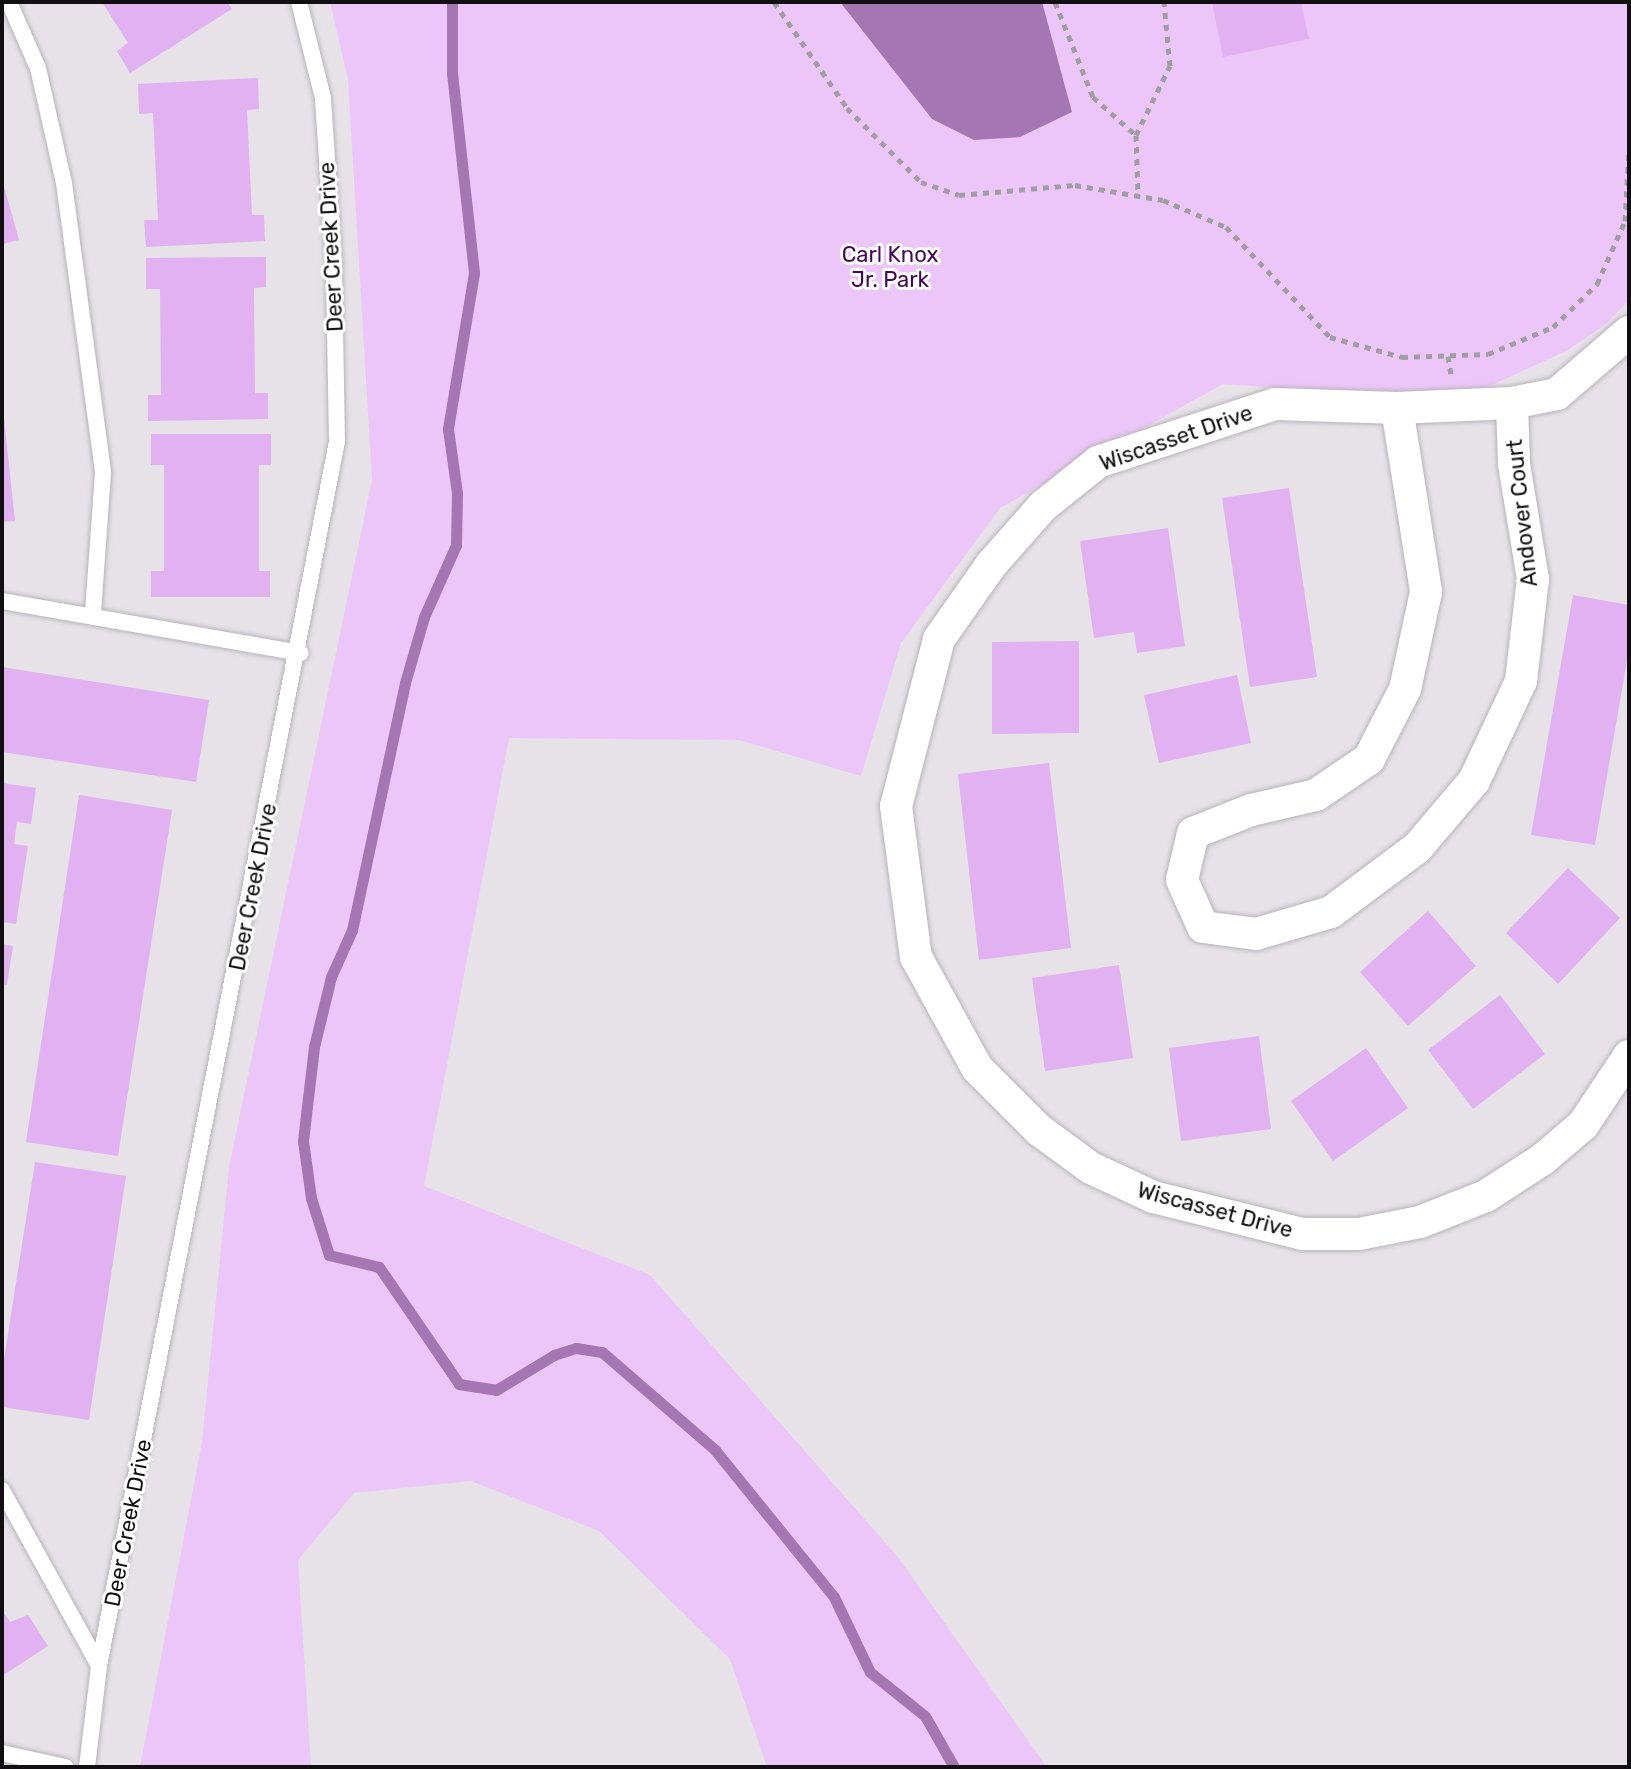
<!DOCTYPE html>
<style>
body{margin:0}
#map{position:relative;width:1631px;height:1769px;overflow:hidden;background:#e6e2e8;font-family:Rubik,sans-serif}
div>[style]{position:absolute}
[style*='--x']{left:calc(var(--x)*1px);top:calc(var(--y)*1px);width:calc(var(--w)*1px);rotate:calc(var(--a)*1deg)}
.green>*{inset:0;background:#edc6f9}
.water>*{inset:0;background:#a476b2}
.stream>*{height:11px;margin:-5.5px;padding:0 5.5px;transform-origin:5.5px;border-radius:5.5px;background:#a476b2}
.building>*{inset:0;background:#e2b1f1}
.path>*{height:5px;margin-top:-2.5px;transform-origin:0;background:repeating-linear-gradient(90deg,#a19ea3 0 6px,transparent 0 12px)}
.roads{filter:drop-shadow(0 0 2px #b8b3b9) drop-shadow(0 0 2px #b8b3b9)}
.lane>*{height:16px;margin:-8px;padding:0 8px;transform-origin:8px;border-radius:8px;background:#fff}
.street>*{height:32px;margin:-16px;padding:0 16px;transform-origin:16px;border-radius:16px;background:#fff}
span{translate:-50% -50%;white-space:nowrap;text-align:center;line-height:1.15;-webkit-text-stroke:6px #fff;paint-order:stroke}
.street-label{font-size:22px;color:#110f11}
.park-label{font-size:22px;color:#450755}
.frame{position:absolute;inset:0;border:4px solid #110f11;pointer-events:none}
</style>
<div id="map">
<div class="green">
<i style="clip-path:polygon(330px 2px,1629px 2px,1629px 300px,1606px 324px,1568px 350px,1457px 401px,1223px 384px,1000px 508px,901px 643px,861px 776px,739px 740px,509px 738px,424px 1186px,650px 1275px,897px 1556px,1047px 1767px,767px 1767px,730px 1659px,599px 1531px,471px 1481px,354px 1493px,298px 1560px,311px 1767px,140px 1767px,202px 1442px,229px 1167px,372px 480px,348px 79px)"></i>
</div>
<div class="water">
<i style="clip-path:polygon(840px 2px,1042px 2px,1072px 112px,1020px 137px,974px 140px,932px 119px)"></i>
</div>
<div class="stream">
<i style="--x:452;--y:2;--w:71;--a:90"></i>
<i style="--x:452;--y:73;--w:201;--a:83.7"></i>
<i style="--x:474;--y:273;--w:158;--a:99.5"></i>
<i style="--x:448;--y:429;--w:65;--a:82"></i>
<i style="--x:457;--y:493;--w:52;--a:91.1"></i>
<i style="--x:456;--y:545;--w:79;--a:114"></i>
<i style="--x:424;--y:617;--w:69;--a:106.1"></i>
<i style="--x:405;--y:683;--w:253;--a:102.1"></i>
<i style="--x:352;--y:930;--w:51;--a:114.1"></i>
<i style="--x:331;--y:977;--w:72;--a:103.7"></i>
<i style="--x:314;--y:1047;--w:95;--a:96.7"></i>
<i style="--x:303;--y:1141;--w:58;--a:82"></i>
<i style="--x:311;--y:1198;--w:60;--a:72.5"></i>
<i style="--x:329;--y:1255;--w:51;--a:13.5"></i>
<i style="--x:379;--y:1267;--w:142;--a:55.6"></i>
<i style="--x:459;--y:1384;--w:37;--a:9"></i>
<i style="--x:496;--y:1390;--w:68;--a:-31.1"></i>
<i style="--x:554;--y:1355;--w:23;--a:-18"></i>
<i style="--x:576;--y:1348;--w:26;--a:9"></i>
<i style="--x:602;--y:1352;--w:150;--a:40.9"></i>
<i style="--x:715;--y:1450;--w:189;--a:51"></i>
<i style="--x:834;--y:1597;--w:83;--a:64.4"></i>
<i style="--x:870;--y:1672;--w:70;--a:38.7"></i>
<i style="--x:925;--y:1716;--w:59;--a:60.4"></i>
</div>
<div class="building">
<i style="clip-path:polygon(102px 2px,227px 2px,232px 9px,130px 73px,117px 51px,128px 43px)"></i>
<i style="clip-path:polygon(1212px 2px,1301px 2px,1309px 39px,1223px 57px)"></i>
<i style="clip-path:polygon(258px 78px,259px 109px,247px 110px,252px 215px,264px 215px,265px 241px,146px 247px,144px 220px,158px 220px,153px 113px,139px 114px,138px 84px)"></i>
<i style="clip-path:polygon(2px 179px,19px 240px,2px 244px)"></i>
<i style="clip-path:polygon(266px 257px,266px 287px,254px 288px,255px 393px,268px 393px,268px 419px,148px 421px,148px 395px,161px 395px,160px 289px,146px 289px,146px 258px)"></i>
<i style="clip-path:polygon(4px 418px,15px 521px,2px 522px,2px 419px)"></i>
<i style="clip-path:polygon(151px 434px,271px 434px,271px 465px,259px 465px,259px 571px,270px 571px,270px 597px,151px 597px,151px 571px,164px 571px,164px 465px,151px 465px)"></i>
<i style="clip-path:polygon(1289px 488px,1317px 677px,1250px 687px,1222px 498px)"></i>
<i style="clip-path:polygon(1168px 528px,1185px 646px,1137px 653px,1134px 632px,1094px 638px,1080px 541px)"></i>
<i style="clip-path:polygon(1573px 595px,1629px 605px,1629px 649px,1595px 845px,1531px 835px)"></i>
<i style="clip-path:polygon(1079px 641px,1079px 733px,992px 734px,992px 642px)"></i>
<i style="clip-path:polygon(2px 667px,209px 700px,196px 782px,2px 752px)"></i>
<i style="clip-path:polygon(1237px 675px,1251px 743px,1159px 763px,1144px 695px)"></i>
<i style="clip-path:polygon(1049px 763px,1071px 948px,979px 960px,958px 774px)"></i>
<i style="clip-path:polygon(2px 783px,36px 788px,31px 824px,17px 822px,14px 844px,28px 846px,16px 924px,2px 922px)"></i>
<i style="clip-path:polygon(79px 795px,172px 810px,118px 1156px,26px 1142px)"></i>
<i style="clip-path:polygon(1568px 868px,1620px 918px,1558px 984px,1506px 933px)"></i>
<i style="clip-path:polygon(1428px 911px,1476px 966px,1408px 1026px,1360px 972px)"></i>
<i style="clip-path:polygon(2px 944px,13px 946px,7px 985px,2px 984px)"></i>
<i style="clip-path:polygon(1119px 965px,1133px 1058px,1045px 1071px,1032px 978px)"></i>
<i style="clip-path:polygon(1500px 995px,1545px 1054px,1473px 1109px,1428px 1050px)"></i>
<i style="clip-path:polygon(1259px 1036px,1271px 1129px,1181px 1141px,1169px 1048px)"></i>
<i style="clip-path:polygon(1366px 1048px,1408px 1108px,1333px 1161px,1291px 1101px)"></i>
<i style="clip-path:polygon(35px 1162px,126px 1176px,89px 1420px,2px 1407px,2px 1372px)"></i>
<i style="clip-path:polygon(2px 1610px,10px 1622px,28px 1615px,48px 1646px,2px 1676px)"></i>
</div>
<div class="path">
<i style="--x:774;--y:2;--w:129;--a:55.4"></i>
<i style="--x:847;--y:108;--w:105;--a:45"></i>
<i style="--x:921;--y:182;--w:40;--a:18.9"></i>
<i style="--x:959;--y:195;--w:116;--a:-4.9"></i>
<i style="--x:1075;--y:185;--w:89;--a:9.7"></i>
<i style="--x:1163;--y:200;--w:69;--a:23.2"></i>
<i style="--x:1226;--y:227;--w:151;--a:46.6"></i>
<i style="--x:1330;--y:337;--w:75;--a:15.5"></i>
<i style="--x:1402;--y:357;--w:86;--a:-2"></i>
<i style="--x:1488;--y:354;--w:70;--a:-22.6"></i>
<i style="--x:1553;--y:327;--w:62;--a:-44.3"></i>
<i style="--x:1597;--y:284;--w:69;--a:-66"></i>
<i style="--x:1625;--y:221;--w:72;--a:-86.8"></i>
<i style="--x:1055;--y:2;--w:102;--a:68.2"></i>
<i style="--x:1093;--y:97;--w:57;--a:41.5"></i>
<i style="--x:1136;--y:135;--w:61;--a:88.1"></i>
<i style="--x:1136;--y:135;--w:77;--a:-63.8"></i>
<i style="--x:1170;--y:66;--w:64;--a:-95.4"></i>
<i style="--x:1448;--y:356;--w:18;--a:81"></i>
</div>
<div class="roads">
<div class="lane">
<i style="--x:9;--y:2;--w:72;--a:66.3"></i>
<i style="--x:38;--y:68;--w:118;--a:77.3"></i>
<i style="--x:64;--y:183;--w:293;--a:82.3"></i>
<i style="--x:103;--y:473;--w:140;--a:94.1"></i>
<i style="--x:2;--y:601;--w:303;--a:9.9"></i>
<i style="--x:2;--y:1490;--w:201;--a:61.1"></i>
<i style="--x:2;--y:1753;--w:65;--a:12.5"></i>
<i style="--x:87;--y:1767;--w:102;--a:-83.2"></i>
<i style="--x:99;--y:1666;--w:1247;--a:-79"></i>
<i style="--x:337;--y:442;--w:177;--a:-91"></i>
<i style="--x:334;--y:265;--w:167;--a:-93.8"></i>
<i style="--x:323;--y:98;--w:99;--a:-104"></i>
</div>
<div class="street">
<i style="--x:1629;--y:332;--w:95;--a:139.3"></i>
<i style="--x:1557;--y:394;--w:46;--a:168.7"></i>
<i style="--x:1512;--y:403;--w:115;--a:177.5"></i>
<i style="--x:1397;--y:408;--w:122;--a:-178.1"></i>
<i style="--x:1275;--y:404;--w:186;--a:161.9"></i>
<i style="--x:1098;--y:462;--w:70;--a:141.3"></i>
<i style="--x:1043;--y:506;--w:79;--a:131.4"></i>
<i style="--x:991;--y:565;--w:90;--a:125.1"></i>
<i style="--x:939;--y:639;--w:172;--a:104.4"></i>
<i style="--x:896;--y:806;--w:152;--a:82.5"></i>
<i style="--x:916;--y:957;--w:127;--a:61.2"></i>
<i style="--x:977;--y:1068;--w:88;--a:45"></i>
<i style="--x:1039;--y:1130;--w:64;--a:36.2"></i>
<i style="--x:1091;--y:1168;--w:68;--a:25.1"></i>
<i style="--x:1153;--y:1197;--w:154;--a:13.9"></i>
<i style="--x:1302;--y:1234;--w:57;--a:0"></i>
<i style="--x:1359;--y:1234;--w:62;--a:-11.1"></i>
<i style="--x:1420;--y:1222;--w:71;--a:-21.5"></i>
<i style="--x:1486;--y:1196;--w:68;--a:-33"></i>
<i style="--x:1543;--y:1159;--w:52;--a:-40.4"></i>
<i style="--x:1583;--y:1125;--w:83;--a:-56.3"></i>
<i style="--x:1397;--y:408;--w:186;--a:81"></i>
<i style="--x:1426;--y:592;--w:99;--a:102.2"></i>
<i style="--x:1405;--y:689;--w:79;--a:117.2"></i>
<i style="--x:1369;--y:759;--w:64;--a:145.8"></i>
<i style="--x:1316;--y:795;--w:67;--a:167"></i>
<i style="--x:1251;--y:810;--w:62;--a:158.4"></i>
<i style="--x:1193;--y:833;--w:48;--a:103.2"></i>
<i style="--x:1182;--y:880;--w:51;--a:65.9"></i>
<i style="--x:1203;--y:927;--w:53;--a:7.5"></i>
<i style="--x:1256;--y:934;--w:78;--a:-16.3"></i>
<i style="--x:1331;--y:912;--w:107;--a:-36.7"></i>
<i style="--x:1417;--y:848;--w:88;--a:-49.6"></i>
<i style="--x:1474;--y:781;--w:110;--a:-64.8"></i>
<i style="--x:1521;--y:681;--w:103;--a:-83.3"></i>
<i style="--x:1533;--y:579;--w:117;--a:-99.4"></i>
<i style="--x:1514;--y:464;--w:61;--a:-91.9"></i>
</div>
</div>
<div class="street-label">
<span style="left:331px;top:247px;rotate:-93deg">Deer Creek Drive</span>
<span style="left:1176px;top:438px;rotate:-19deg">Wiscasset Drive</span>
<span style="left:1522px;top:513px;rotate:-96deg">Andover Court</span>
<span style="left:253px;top:887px;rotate:-79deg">Deer Creek Drive</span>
<span style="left:1215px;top:1210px;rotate:15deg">Wiscasset Drive</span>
<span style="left:128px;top:1523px;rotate:-79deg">Deer Creek Drive</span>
</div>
<div class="park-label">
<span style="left:890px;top:267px">Carl Knox<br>Jr. Park</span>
</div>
<div class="frame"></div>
</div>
